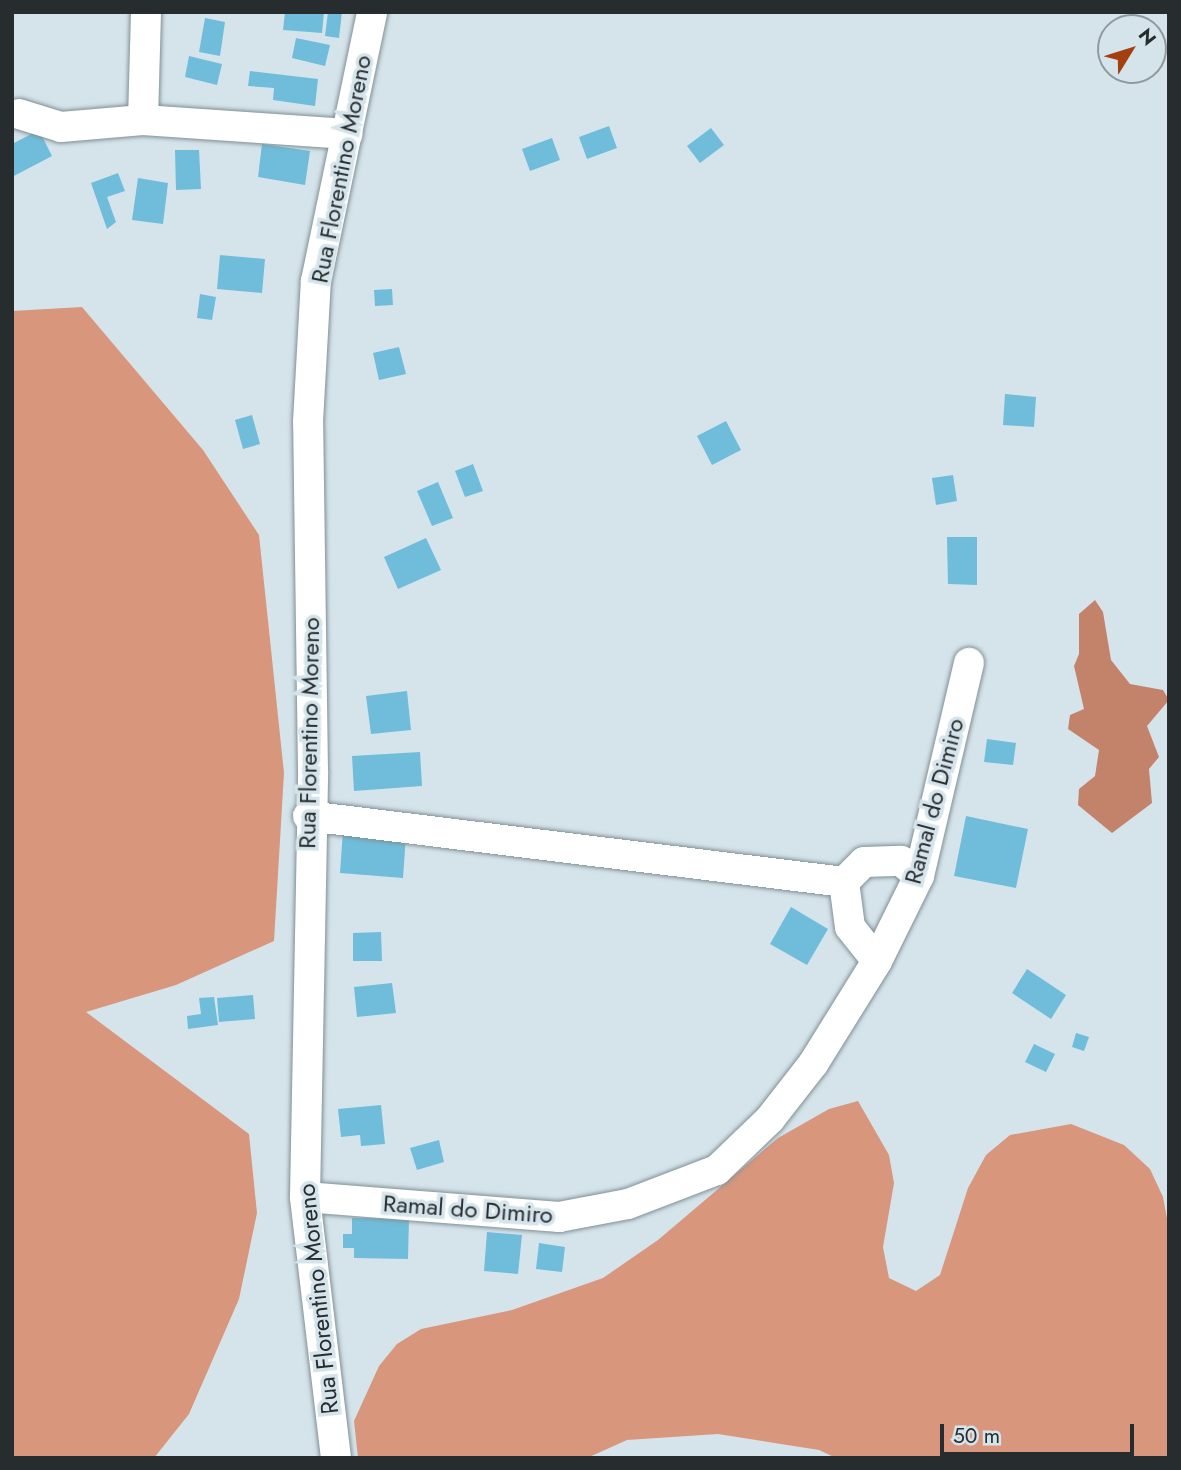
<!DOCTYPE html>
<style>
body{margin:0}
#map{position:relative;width:1181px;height:1470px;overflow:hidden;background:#d5e4eb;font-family:Jost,sans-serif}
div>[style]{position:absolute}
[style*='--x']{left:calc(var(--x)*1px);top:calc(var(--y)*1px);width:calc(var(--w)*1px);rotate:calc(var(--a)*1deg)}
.forest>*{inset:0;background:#d8967d}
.water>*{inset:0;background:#c3826a}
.building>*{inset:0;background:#6fbddb}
.roads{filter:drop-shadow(0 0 2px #819095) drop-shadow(0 0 2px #819095)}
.minor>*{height:30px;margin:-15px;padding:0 15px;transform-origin:15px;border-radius:15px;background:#fff}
span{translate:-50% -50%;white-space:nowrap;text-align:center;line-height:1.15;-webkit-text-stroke:7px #d5e4eb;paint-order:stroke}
.street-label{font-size:24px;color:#272c2f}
.frame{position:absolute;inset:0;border:14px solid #272c2f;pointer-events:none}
.north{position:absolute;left:1097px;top:14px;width:70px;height:70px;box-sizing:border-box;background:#d5e4eb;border:2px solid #8f9aa0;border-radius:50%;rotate:52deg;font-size:19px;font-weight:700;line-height:28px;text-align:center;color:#272c2f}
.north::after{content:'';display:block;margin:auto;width:24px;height:32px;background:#a43f10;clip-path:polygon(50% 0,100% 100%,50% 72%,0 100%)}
.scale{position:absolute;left:940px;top:1424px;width:194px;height:32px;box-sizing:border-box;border:4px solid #272c2f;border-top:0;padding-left:9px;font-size:21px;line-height:24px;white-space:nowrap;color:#272c2f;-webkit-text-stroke:5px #d5e4eb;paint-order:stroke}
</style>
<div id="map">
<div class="forest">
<i style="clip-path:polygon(82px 307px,203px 450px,259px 535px,284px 773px,274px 941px,176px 985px,86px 1012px,249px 1134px,257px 1213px,239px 1299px,189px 1414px,154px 1458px,12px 1458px,12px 311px)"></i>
<i style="clip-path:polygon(858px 1101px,889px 1155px,894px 1183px,883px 1247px,889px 1278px,916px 1291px,940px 1275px,968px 1188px,986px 1155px,1010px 1135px,1071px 1124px,1124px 1145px,1150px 1169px,1163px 1197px,1169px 1229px,1169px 1458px,836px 1458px,819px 1450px,718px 1434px,627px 1440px,587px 1458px,358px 1458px,354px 1421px,379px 1366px,397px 1344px,421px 1329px,512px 1310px,603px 1278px,658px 1240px,778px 1138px,829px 1109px)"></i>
</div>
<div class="water">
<i style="clip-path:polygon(1095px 600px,1103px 612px,1111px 660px,1130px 684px,1163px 690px,1169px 700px,1147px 726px,1159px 757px,1149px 769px,1152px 803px,1112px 833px,1078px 805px,1079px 789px,1095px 776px,1099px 750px,1068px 729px,1070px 715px,1084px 709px,1074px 666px,1079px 654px,1079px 614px)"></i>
</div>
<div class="building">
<i style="clip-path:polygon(285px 12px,324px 12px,322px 33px,283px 30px)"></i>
<i style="clip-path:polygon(328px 12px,342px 12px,339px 38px,325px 36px)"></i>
<i style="clip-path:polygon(205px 18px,225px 22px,220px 56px,199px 52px)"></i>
<i style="clip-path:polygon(296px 38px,330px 45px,325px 66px,292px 58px)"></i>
<i style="clip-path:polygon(189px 56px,222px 64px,217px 85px,185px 77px)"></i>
<i style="clip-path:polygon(250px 71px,318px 79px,315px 106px,273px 100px,274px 88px,248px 86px)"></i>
<i style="clip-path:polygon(609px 126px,617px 148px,587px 159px,579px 137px)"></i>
<i style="clip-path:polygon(711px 128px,724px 145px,700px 163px,687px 146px)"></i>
<i style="clip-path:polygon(39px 130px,52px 156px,12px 177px,12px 144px)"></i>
<i style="clip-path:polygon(552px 138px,560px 160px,530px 171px,522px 149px)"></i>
<i style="clip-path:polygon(262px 144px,310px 151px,305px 185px,258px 177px)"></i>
<i style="clip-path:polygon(175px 150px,199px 150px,201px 189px,176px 190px)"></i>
<i style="clip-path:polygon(118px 173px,125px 191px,107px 197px,116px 222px,107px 229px,91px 183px)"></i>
<i style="clip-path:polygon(138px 178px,168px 183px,163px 224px,132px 220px)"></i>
<i style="clip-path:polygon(220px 255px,265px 259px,262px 293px,217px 289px)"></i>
<i style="clip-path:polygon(392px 289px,393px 305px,375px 306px,374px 290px)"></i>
<i style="clip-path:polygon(200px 294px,216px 297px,212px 320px,197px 318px)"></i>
<i style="clip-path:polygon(399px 347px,406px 374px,379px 380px,373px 353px)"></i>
<i style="clip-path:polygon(1005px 394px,1036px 397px,1034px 427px,1003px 425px)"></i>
<i style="clip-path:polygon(252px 415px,260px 444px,243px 449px,235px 420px)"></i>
<i style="clip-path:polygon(726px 421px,741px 450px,712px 465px,697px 436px)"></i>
<i style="clip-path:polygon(473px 464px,483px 491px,465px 497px,455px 471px)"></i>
<i style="clip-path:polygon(953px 475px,957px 501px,936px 505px,932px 478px)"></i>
<i style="clip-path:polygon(438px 482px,453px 518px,432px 526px,417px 491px)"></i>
<i style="clip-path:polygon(947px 537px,977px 537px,977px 585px,948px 584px)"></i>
<i style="clip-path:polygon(426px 538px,441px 570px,398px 589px,384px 557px)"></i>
<i style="clip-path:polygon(407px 691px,411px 730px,371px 734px,366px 696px)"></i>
<i style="clip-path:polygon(987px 739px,1016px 743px,1013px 765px,984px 762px)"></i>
<i style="clip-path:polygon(420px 752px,422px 786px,354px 791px,352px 756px)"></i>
<i style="clip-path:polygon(966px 816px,1028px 829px,1016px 888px,954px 876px)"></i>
<i style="clip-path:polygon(343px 830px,406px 835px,403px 878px,340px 873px)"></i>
<i style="clip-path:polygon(791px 907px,828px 929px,807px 965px,770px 944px)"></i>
<i style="clip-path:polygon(381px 932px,382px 961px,353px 961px,353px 933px)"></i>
<i style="clip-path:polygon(1027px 969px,1066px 995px,1051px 1019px,1012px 993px)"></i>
<i style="clip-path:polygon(392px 983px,396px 1013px,357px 1017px,354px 987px)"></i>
<i style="clip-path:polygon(253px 995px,255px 1019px,219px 1022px,217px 998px)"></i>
<i style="clip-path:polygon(214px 997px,218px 1025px,188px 1029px,187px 1016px,201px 1014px,199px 998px)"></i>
<i style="clip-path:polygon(1076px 1033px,1089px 1037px,1084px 1051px,1072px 1047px)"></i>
<i style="clip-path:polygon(1034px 1044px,1055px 1054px,1046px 1072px,1025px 1062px)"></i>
<i style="clip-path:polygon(381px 1105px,385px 1144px,361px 1146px,360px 1135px,341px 1137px,338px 1109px)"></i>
<i style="clip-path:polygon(439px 1140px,444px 1162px,417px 1170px,410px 1148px)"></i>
<i style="clip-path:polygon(352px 1218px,409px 1219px,408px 1259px,354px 1258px,354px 1248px,343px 1248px,343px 1234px,352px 1234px)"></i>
<i style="clip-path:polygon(487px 1232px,522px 1235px,518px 1274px,484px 1271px)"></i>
<i style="clip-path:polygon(539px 1243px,565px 1247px,562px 1272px,536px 1269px)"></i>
</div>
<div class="roads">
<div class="minor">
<i style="--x:19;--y:114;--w:44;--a:17.2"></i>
<i style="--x:61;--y:127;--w:82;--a:-4.9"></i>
<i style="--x:143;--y:120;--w:205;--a:3.9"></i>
<i style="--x:143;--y:120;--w:108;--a:-88.4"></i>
<i style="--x:308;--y:816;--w:540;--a:7.02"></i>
<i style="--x:877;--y:961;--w:43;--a:-128.5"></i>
<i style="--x:850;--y:927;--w:45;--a:-97.6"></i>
<i style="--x:844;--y:882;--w:28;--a:-45"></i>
<i style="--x:864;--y:862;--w:37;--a:-2"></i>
<i style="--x:901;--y:861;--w:23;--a:40"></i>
<i style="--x:305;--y:1197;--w:255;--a:4.5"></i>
<i style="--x:559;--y:1217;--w:70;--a:-10.7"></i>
<i style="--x:628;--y:1204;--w:95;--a:-20.9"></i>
<i style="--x:717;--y:1170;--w:74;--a:-43.9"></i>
<i style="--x:770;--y:1119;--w:70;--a:-52"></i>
<i style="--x:813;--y:1064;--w:121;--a:-58.1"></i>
<i style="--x:877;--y:961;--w:95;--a:-63.7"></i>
<i style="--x:919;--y:876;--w:219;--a:-76.8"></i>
<i style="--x:336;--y:1458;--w:263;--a:-96.8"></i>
<i style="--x:305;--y:1197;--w:426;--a:-88.9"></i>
<i style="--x:313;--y:771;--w:349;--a:-90.8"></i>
<i style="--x:308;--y:422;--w:141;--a:-86.8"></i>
<i style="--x:316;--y:281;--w:275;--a:-78.2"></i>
</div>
</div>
<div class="street-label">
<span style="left:341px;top:169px;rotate:-79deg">Rua Florentino Moreno</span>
<span style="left:309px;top:733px;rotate:-89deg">Rua Florentino Moreno</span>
<span style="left:934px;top:801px;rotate:-75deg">Ramal do Dimiro</span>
<span style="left:468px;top:1209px;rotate:4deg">Ramal do Dimiro</span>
<span style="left:318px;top:1299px;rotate:-96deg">Rua Florentino Moreno</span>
</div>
<div class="frame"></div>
<div class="north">N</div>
<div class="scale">50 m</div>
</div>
